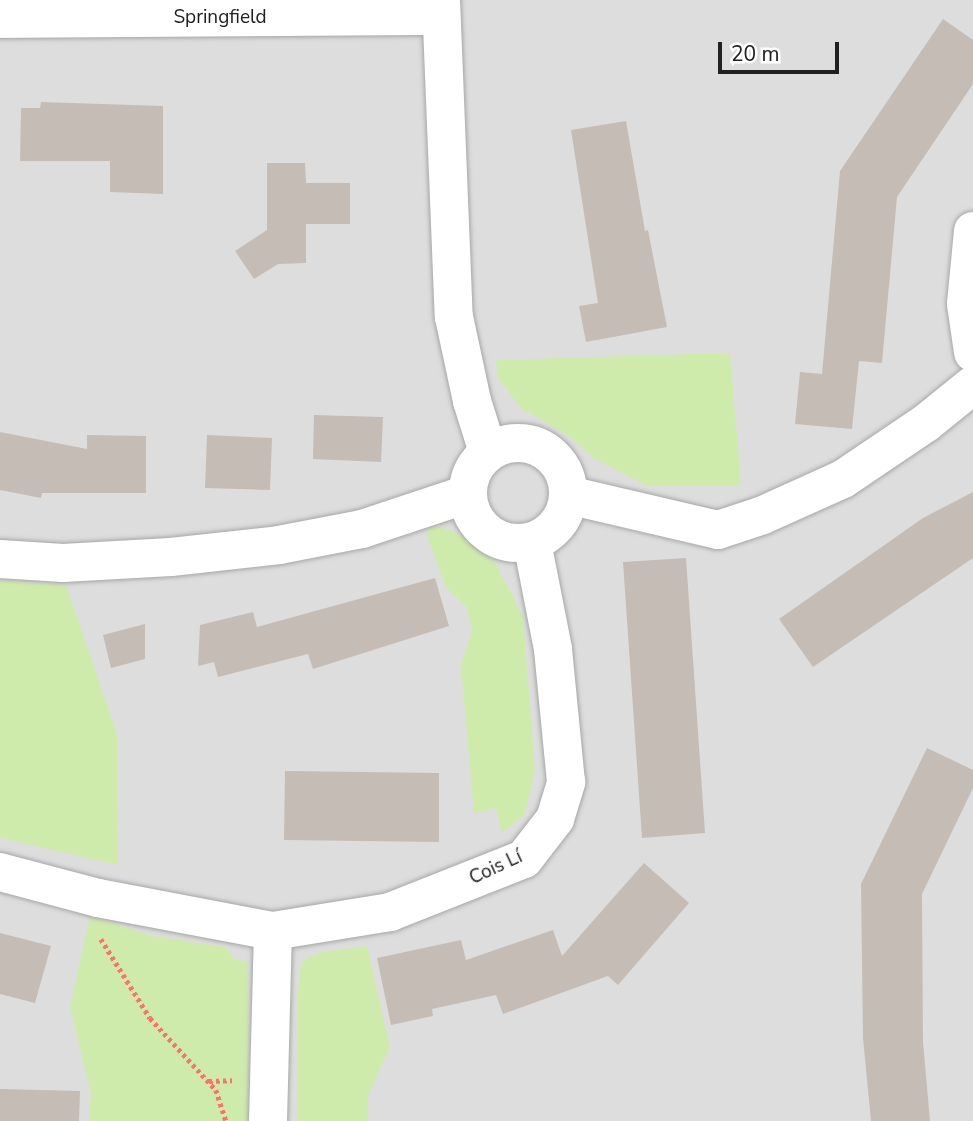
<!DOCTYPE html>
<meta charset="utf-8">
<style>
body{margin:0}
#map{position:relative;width:973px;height:1121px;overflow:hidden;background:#f1ede6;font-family:"Nunito Sans",sans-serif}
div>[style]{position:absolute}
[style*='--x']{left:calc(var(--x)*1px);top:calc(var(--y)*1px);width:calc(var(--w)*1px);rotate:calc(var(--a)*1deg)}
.residential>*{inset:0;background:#dedddd}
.grass>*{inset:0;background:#ceebac}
.building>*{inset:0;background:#c5bcb5}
.path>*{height:4.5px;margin-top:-2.25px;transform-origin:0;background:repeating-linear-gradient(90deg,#fb736c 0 3.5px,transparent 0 7px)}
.roads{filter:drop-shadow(0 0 2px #a7a7a7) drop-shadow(0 0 2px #a7a7a7)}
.minor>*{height:38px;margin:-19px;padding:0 19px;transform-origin:19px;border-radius:19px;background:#fff}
.minor>.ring{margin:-19px;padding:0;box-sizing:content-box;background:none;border:38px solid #fff;border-radius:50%}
span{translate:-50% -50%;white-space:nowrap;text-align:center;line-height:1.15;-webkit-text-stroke:5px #fff;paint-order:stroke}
.street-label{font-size:19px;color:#202020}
.scale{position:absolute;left:718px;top:42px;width:121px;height:32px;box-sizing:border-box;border:4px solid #202020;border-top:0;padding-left:9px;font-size:21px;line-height:24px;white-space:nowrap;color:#202020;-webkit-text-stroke:5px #fff;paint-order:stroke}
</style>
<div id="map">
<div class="residential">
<i style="clip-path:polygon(0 0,973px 0,973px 1121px,0 1121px)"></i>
</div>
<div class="grass">
<i style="clip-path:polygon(730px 353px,741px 486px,647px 486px,614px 469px,593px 458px,568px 435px,522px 409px,498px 379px,496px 360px)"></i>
<i style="clip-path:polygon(436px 526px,452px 531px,476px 544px,497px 566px,523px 616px,535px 771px,525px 814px,502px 833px,496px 808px,474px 813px,461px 665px,472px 631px,467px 607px,446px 587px,427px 536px,428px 528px)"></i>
<i style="clip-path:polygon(0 581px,66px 585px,117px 734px,118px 865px,0 838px)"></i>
<i style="clip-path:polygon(90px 916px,152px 936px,226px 947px,234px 959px,248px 962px,249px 1121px,89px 1121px,91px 1094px,70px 1007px)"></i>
<i style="clip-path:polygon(367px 946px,390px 1047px,368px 1096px,368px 1121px,297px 1121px,298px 992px,301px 962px,320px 952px)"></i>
</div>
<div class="building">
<i style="clip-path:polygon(943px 19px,973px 40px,973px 84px,897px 197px,882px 363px,859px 361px,852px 429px,795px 424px,800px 372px,822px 374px,840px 171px)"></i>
<i style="clip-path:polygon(41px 102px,163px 106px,163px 194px,110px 192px,110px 161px,20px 161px,21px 108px,40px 108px)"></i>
<i style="clip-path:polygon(626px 121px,645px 231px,648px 230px,667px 327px,586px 342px,579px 306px,598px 303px,571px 130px)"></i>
<i style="clip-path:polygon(267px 163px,305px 163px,306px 183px,350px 183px,350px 224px,306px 224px,306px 263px,278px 264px,254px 279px,235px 251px,267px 230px)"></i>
<i style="clip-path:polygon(314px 415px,383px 417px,381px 462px,313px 459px)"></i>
<i style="clip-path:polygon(0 432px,87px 449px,87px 435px,146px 436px,146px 493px,42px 493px,41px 498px,0 490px)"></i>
<i style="clip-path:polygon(207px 435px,272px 438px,270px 490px,205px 488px)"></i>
<i style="clip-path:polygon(973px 492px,973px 558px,813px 667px,779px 619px,923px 518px)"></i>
<i style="clip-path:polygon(686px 558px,705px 833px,642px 838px,623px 562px)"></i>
<i style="clip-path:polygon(435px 578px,449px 626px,313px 669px,308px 654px,218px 677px,214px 662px,198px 666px,200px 625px,253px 612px,257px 627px)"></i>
<i style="clip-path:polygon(145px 624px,145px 659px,111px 668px,103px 635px)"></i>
<i style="clip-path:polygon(927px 748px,973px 770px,973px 788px,922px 894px,923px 1042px,930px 1121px,871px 1121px,863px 1038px,861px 884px)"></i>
<i style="clip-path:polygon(285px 771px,439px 773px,439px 842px,284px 840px)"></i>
<i style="clip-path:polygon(644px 863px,689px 903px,618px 985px,608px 976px,503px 1014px,496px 995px,432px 1009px,433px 1016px,391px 1025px,377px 958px,461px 940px,466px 960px,553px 930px,562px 956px)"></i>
<i style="clip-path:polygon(0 933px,51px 946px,35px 1003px,0 994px)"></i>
<i style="clip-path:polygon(0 1089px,80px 1091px,79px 1121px,0 1121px)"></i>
</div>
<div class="path">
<i style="--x:101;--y:939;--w:93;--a:58.2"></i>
<i style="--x:150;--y:1018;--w:98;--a:47.5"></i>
<i style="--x:216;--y:1090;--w:32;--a:72"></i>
<i style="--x:209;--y:1081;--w:23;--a:-2"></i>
</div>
<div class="roads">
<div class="minor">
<i style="--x:441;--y:0;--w:317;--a:87.7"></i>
<i style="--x:454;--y:317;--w:86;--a:77.9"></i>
<i style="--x:472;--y:401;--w:53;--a:72.6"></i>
<i style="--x:0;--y:19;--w:440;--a:-0.4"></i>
<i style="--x:973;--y:231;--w:73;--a:95.5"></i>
<i style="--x:966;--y:304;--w:49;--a:81.7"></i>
<i class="ring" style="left:468px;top:443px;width:62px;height:62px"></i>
<i style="--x:568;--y:495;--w:154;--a:13.1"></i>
<i style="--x:718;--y:530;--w:47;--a:-18.4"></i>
<i style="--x:763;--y:515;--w:88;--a:-24.2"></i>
<i style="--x:843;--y:479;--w:100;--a:-34"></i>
<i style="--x:926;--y:423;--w:60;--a:-39"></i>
<i style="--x:0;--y:559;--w:63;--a:3.6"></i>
<i style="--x:63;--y:563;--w:108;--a:-3.2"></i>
<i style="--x:171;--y:557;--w:109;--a:-6.3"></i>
<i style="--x:279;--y:545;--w:85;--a:-10.9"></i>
<i style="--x:362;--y:529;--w:111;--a:-18.4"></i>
<i style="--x:0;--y:872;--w:101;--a:14.9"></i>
<i style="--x:98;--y:898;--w:178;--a:10.7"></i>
<i style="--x:273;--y:931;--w:119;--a:-9.2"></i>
<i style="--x:390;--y:912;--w:144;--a:-21.6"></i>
<i style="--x:524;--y:859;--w:51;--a:-52.2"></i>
<i style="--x:555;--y:819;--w:39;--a:-73"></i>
<i style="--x:566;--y:782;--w:134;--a:-95.6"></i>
<i style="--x:553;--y:649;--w:109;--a:-101.1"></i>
<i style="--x:268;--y:1121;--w:190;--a:-88.5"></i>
</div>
</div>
<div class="street-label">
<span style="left:220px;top:18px">Springfield</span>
<span style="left:496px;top:868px;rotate:-25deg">Cois Lí</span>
</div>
<div class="scale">20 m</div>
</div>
